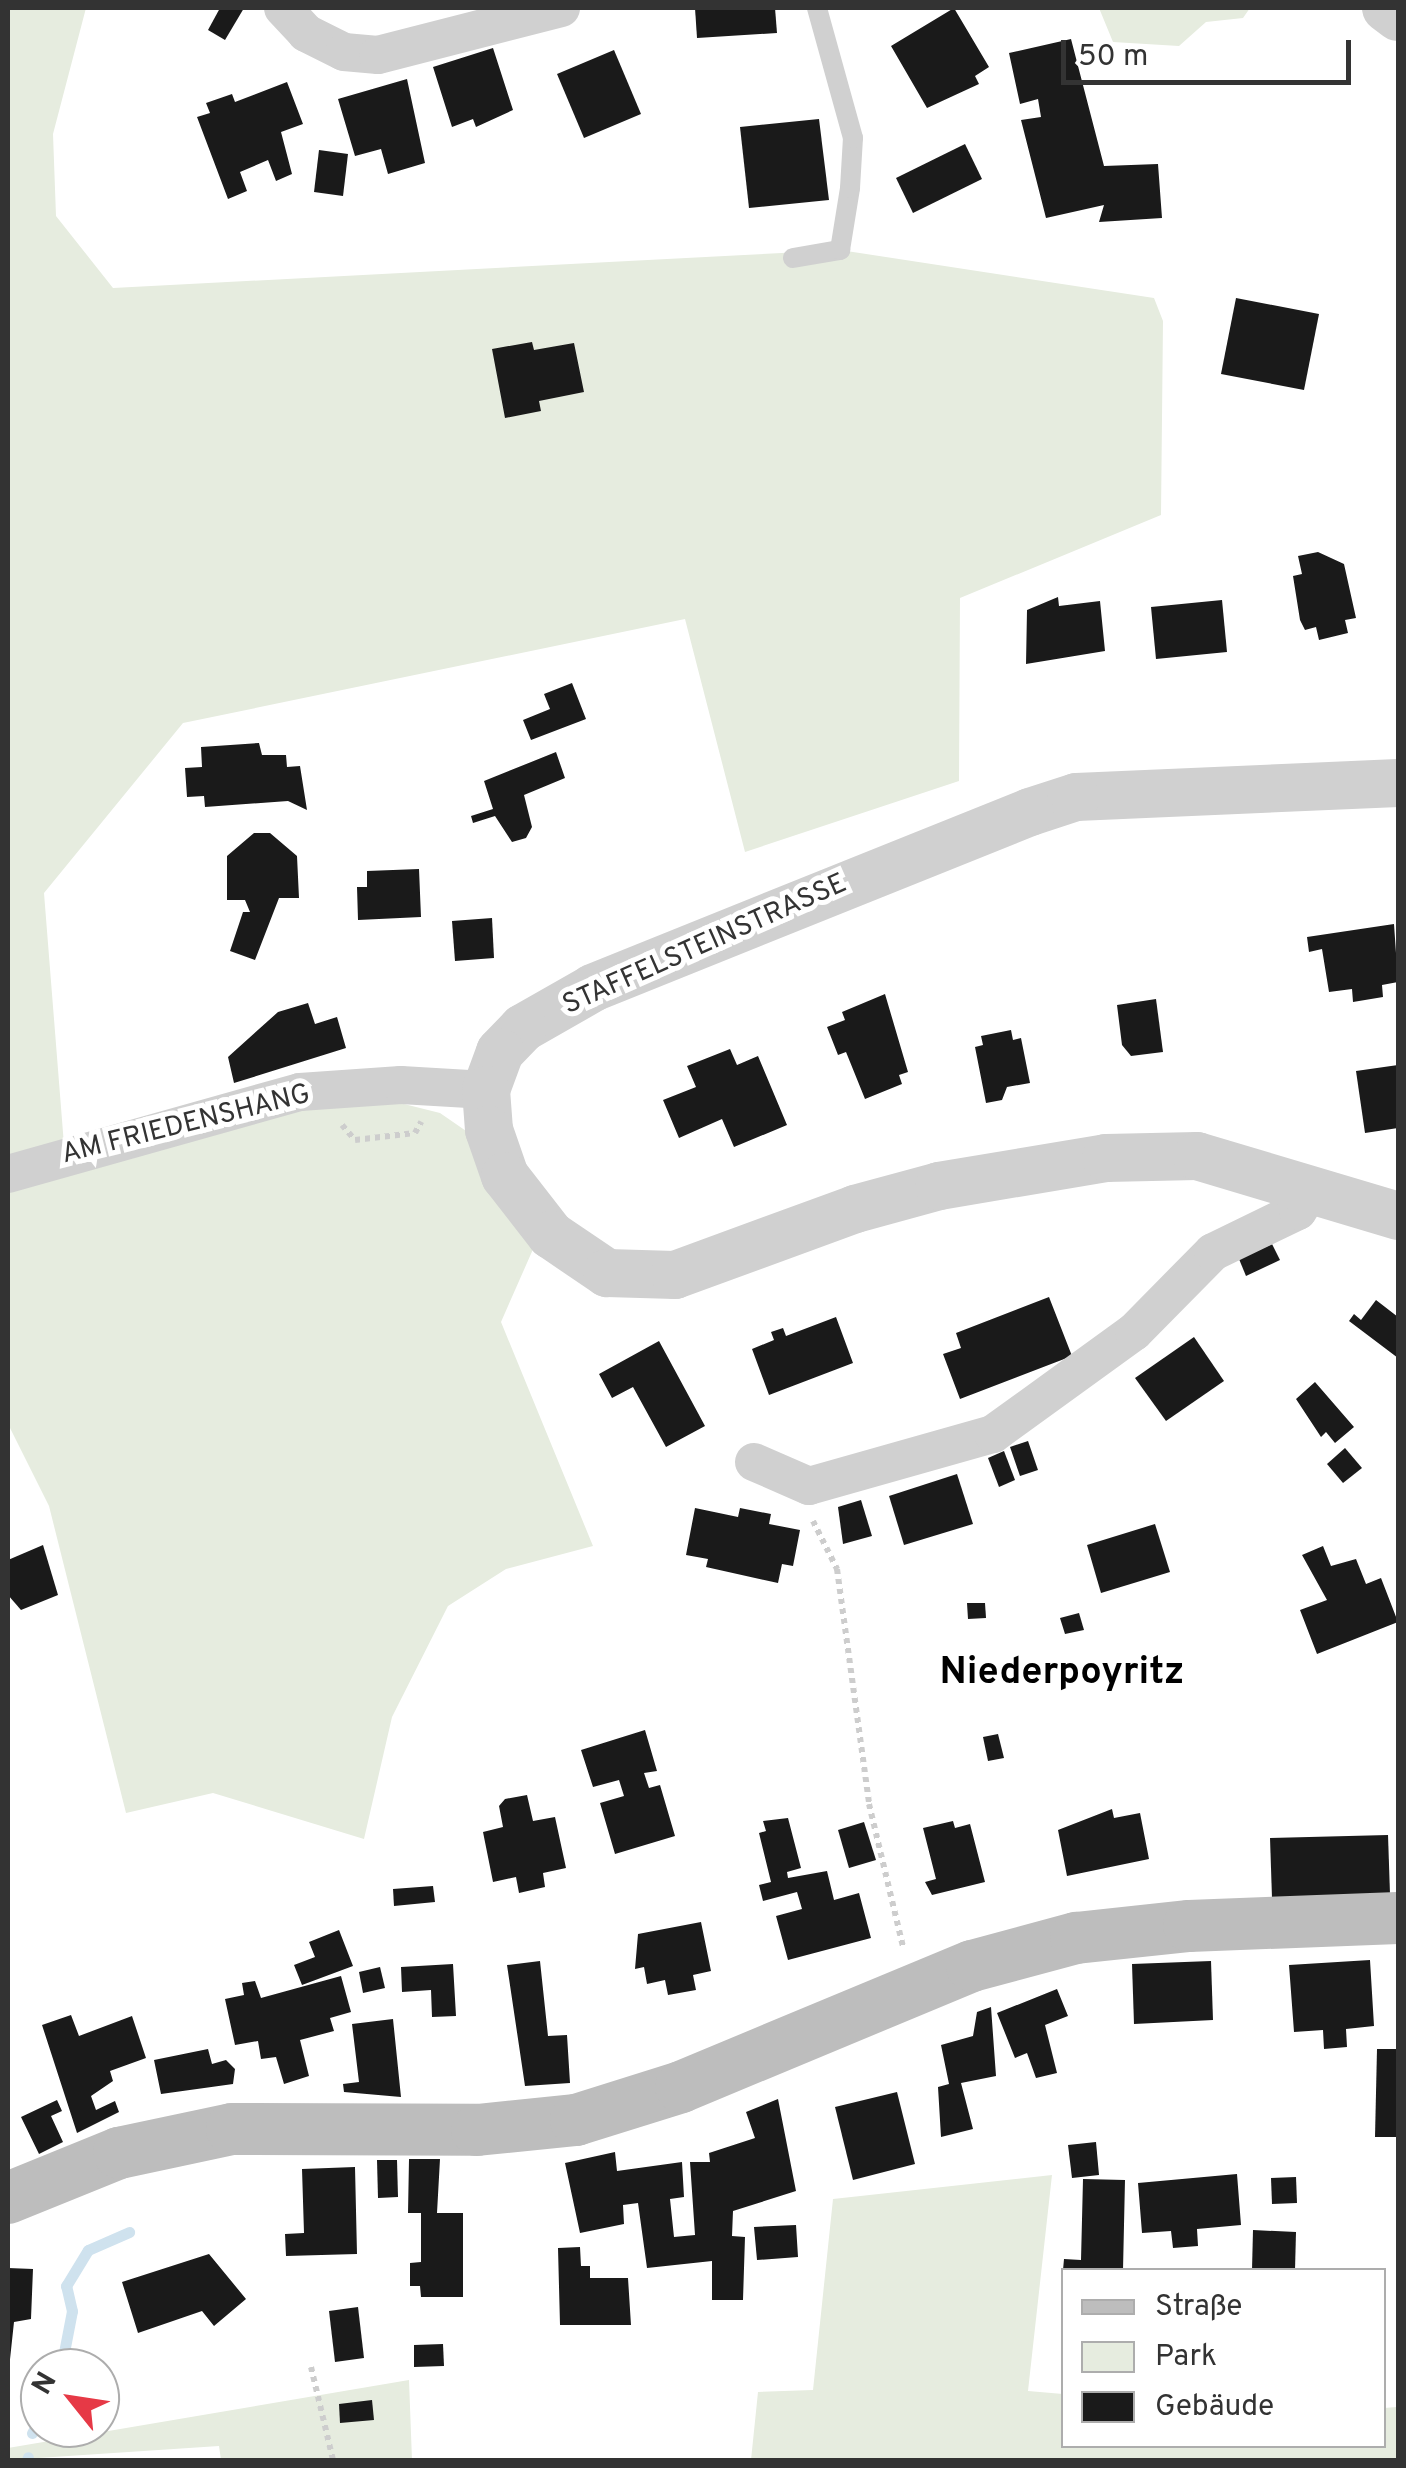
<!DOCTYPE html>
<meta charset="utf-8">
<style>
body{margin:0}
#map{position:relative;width:1406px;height:2468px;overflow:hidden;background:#fff;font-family:Overpass,sans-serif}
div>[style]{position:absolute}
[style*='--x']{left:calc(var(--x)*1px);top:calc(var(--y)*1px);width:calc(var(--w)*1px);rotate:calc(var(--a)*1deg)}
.green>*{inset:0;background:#e6ecdf}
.stream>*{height:11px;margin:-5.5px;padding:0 5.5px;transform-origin:5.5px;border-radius:5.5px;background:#cfe2ee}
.building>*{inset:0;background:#1a1a1a}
.path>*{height:6px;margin-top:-3px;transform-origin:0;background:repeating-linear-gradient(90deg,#cdcdcd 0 5px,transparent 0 10px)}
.service>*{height:20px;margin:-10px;padding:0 10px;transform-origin:10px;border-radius:10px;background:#d0d0d0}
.minor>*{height:38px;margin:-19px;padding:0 19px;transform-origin:19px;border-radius:19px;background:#d0d0d0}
.tertiary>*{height:48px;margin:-24px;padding:0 24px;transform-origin:24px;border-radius:24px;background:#d0d0d0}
.secondary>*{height:52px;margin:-26px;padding:0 26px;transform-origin:26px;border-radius:26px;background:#bdbdbd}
span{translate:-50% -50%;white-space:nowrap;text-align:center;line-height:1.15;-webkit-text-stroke:10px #fff;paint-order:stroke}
.street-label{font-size:28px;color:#333}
.district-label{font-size:38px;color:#000;font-weight:700}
.frame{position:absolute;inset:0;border:10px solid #333;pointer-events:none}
.legend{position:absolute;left:1061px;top:2268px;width:325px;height:180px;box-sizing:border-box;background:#fff;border:2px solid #adadad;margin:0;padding:12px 18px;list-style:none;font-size:30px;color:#333}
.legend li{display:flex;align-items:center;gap:20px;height:50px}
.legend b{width:50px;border:2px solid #adadad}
.north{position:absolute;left:20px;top:2348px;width:100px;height:100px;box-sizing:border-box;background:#fff;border:2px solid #adadad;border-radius:50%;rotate:300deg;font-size:28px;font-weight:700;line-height:40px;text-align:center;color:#333}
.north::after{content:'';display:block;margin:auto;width:35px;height:45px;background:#e63946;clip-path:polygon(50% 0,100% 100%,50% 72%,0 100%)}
.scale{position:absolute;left:1061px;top:40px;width:290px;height:45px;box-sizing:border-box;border:5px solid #333;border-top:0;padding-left:12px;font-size:30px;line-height:35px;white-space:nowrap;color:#333;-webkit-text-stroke:8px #fff;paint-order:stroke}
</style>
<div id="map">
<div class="green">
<i style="clip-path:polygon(8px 8px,86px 8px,53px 134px,56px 216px,113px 288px,840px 250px,1154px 298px,1163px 321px,1161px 515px,960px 598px,959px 781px,745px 852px,685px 619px,183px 723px,44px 893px,64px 1145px,8px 1162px)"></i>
<i style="clip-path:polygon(1099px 8px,1250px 8px,1243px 18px,1206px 22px,1179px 46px,1113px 42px)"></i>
<i style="clip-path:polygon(392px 1101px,440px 1113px,469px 1133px,534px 1247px,501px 1322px,593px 1546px,506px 1569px,448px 1606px,392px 1717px,364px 1839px,213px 1793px,126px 1813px,49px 1506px,8px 1424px,8px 1189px,300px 1104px)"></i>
<i style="clip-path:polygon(1052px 2175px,1028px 2391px,1063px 2394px,1064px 2446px,1384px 2446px,1384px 2408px,1397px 2407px,1398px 2347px,1398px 2460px,751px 2460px,758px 2392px,813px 2390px,833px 2199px)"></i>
<i style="clip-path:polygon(409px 2380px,412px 2460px,221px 2460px,219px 2446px,8px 2460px,8px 2448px)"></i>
</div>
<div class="stream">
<i style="--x:61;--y:2368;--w:58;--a:-79.1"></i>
<i style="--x:72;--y:2311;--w:26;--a:-103"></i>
<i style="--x:66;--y:2286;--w:42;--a:-58.6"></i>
<i style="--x:88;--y:2250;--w:45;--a:-23.7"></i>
<i style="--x:32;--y:2433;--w:16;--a:-60"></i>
<i style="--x:27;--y:2460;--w:3;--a:-72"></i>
</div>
<div class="building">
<i style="clip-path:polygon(220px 8px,244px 8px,225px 40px,208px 30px)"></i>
<i style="clip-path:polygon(695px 8px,775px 8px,777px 33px,697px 38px)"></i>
<i style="clip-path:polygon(954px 8px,989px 67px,975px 76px,979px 84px,927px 108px,891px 46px)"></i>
<i style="clip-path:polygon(1071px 39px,1104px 166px,1158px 164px,1162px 218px,1099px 222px,1104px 205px,1046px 218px,1021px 120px,1041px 117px,1038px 99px,1020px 104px,1009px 53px)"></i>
<i style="clip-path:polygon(493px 48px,513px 110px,476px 127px,473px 119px,452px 127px,433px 67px)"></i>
<i style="clip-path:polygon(614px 50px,641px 114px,584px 138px,557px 74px)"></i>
<i style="clip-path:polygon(407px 79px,425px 163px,388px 174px,381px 149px,355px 156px,338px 99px)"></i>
<i style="clip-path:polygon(287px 82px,303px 124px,281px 132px,292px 174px,276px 181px,268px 160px,240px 172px,247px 191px,228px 199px,197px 117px,210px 113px,206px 103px,232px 94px,235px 102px)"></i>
<i style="clip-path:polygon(819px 119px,829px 200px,749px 208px,740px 127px)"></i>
<i style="clip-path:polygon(965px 144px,982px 179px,913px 213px,896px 178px)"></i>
<i style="clip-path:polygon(319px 150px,348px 154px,343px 196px,314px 192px)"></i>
<i style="clip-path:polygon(1236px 298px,1319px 314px,1304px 390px,1221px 374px)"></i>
<i style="clip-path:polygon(532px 342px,534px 350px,574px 343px,584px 392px,539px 401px,541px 411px,505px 418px,492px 349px)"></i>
<i style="clip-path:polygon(1318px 552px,1344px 564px,1356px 618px,1345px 620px,1348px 633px,1319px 640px,1316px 627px,1305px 630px,1300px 620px,1293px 576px,1302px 574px,1298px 556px)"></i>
<i style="clip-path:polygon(1058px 597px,1059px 606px,1100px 601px,1105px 651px,1026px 664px,1027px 610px)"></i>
<i style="clip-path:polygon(1222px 600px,1227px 652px,1156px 659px,1151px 607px)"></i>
<i style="clip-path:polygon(572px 683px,586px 719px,531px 740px,523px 720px,550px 709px,544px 694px)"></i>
<i style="clip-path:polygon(259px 743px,262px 755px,286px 755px,287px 767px,300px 766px,307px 810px,288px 801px,205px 807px,204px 796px,187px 797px,185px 768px,202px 767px,201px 747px)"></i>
<i style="clip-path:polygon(556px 752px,565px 778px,524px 795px,532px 827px,526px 838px,512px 842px,495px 816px,473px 823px,471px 816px,493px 809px,484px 781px)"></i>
<i style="clip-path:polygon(254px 833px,270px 833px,297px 856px,299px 898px,279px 898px,255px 960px,230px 951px,243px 912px,250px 912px,245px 900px,227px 900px,227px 856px)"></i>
<i style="clip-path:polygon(419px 869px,421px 917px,358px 920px,357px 887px,367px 887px,367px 871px)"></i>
<i style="clip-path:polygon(492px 918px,494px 958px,455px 961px,452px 921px)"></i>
<i style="clip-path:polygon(1394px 924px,1398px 982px,1382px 985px,1383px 997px,1353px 1002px,1352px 989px,1329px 992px,1322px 949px,1309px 952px,1307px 937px)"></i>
<i style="clip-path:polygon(885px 994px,908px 1072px,899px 1075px,902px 1084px,865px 1099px,846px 1052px,838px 1055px,827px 1027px,845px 1020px,842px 1012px)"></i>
<i style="clip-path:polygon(1156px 999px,1163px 1052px,1131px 1056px,1122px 1045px,1117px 1005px)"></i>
<i style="clip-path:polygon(308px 1003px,315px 1024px,337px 1017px,346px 1048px,234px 1083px,228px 1057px,278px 1012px)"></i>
<i style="clip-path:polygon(1011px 1030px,1013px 1040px,1021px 1038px,1030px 1083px,1007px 1087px,1002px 1100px,986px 1103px,975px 1047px,983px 1045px,981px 1036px)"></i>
<i style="clip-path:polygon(730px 1049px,737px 1065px,758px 1056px,787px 1125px,734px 1147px,722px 1119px,679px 1138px,663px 1100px,696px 1087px,687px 1066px)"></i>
<i style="clip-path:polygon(1398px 1065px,1398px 1128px,1365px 1133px,1356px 1071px)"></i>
<i style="clip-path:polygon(1272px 1244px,1280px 1260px,1246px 1276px,1239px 1259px)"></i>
<i style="clip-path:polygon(1049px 1297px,1072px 1356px,960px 1399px,943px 1354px,961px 1348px,956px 1333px)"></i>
<i style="clip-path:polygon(1376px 1300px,1398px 1317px,1398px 1358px,1349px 1321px,1354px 1314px,1361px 1320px)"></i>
<i style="clip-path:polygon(836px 1317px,853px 1363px,769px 1395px,752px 1349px,774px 1340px,771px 1332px,783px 1328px,786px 1336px)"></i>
<i style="clip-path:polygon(1194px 1337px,1224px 1381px,1166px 1421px,1135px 1378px)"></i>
<i style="clip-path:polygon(659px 1341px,705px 1426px,666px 1447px,633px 1387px,612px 1398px,599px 1374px)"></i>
<i style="clip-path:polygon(1315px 1382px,1354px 1427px,1335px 1443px,1326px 1432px,1321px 1437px,1296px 1399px)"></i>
<i style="clip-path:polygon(1028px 1441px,1038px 1470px,1020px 1476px,1010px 1447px)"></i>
<i style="clip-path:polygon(1345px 1448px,1362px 1468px,1343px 1483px,1327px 1464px)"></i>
<i style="clip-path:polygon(1004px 1451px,1015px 1480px,999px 1487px,988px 1458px)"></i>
<i style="clip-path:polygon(957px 1474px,973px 1524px,904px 1545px,889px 1496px)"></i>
<i style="clip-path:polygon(861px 1500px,872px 1536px,843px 1544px,838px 1507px)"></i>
<i style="clip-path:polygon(695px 1508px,738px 1517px,740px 1508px,771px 1514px,769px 1524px,800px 1530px,793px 1566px,782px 1564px,778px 1583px,706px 1567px,708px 1559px,686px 1555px)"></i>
<i style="clip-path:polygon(1155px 1524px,1170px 1572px,1101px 1593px,1087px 1545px)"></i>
<i style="clip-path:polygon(43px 1545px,58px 1595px,21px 1610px,8px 1595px,8px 1560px)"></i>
<i style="clip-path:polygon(1323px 1546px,1331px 1566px,1356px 1559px,1366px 1584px,1381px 1578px,1398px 1622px,1317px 1654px,1300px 1610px,1327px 1600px,1302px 1555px)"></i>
<i style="clip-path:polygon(967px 1603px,985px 1603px,986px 1618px,968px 1619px)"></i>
<i style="clip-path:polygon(1079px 1613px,1084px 1630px,1065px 1634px,1060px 1618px)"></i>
<i style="clip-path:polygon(645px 1730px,657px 1771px,644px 1773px,649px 1788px,660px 1785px,675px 1836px,615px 1854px,600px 1803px,624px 1796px,619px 1780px,593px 1787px,581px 1750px)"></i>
<i style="clip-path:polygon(998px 1734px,1004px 1758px,988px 1761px,983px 1737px)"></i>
<i style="clip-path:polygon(527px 1795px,533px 1821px,555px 1817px,566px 1868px,543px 1873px,545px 1887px,519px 1893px,516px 1877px,493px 1882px,483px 1832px,503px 1827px,499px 1806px,505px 1799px)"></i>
<i style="clip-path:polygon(1112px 1809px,1114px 1818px,1140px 1813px,1149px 1859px,1067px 1876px,1058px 1830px)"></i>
<i style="clip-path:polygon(788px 1818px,801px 1868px,787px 1872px,788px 1878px,827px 1871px,834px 1900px,859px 1893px,871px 1938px,788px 1960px,776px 1916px,802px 1909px,797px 1892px,763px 1901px,759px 1885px,771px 1882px,759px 1833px,766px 1831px,763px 1821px)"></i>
<i style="clip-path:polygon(953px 1821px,955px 1828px,970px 1824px,985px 1882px,932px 1895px,925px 1882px,936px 1879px,923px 1828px)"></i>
<i style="clip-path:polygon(864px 1822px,876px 1860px,849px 1868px,838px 1830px)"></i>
<i style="clip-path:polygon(1388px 1835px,1390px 1894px,1272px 1898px,1270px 1838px)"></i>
<i style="clip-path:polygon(433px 1886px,435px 1902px,394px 1906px,393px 1889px)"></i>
<i style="clip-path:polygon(701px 1922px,711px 1971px,693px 1975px,696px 1990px,668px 1995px,665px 1980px,647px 1984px,644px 1967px,635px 1969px,638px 1934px)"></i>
<i style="clip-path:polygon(339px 1930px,353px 1966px,302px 1985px,294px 1965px,315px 1957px,309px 1942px)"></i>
<i style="clip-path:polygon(1370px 1960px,1374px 2026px,1346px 2029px,1347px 2047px,1324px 2049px,1323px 2030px,1294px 2032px,1289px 1965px)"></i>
<i style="clip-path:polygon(540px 1961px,548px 2036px,567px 2035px,570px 2083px,525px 2086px,507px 1965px)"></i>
<i style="clip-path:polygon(1211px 1961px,1213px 2020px,1134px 2024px,1132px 1964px)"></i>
<i style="clip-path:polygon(453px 1964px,456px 2016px,432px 2017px,431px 1990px,402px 1992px,401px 1967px)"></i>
<i style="clip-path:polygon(380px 1967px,385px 1988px,363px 1993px,359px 1972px)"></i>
<i style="clip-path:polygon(341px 1976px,351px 2012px,330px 2018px,334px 2031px,300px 2040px,309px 2076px,284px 2084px,276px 2057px,261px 2059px,258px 2041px,235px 2045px,225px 1999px,244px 1995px,242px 1983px,255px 1981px,261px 1998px)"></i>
<i style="clip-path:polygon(1057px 1989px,1068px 2016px,1045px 2025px,1057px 2073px,1036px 2078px,1027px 2053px,1015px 2058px,997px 2013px)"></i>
<i style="clip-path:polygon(991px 2007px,996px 2076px,961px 2083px,973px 2129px,941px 2137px,938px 2087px,949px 2084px,941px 2045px,973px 2036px,977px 2012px)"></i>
<i style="clip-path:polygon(71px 2015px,79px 2036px,132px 2016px,146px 2058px,110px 2071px,113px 2081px,91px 2096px,96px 2110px,115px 2101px,119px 2112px,77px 2133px,42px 2025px)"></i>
<i style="clip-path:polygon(393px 2019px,401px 2097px,344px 2092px,343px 2084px,359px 2082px,352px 2024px)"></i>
<i style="clip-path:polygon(208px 2049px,212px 2064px,226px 2060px,235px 2069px,233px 2084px,161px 2094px,154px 2060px)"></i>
<i style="clip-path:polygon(1377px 2049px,1398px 2049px,1398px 2137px,1375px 2137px)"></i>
<i style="clip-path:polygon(897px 2092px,915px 2164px,853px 2180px,835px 2107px)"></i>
<i style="clip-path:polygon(778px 2099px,796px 2191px,733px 2211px,732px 2236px,745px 2237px,743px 2300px,712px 2300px,712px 2261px,647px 2268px,638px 2203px,623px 2205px,624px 2224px,580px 2233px,565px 2163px,615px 2152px,617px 2171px,682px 2162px,684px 2197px,670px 2199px,674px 2237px,695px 2235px,690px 2162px,710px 2162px,709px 2153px,755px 2138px,746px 2112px)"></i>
<i style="clip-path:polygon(57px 2100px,62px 2111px,51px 2116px,63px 2142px,39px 2154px,21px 2117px)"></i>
<i style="clip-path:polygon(1096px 2142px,1099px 2175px,1072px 2178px,1068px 2145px)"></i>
<i style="clip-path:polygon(409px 2159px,440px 2159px,437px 2213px,463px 2213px,463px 2297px,421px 2297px,420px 2286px,410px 2286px,410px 2263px,421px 2262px,421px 2213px,408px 2213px)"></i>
<i style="clip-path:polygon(377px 2160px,397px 2160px,398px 2197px,378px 2198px)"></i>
<i style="clip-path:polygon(355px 2167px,357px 2254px,286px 2256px,285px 2234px,304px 2233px,302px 2169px)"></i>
<i style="clip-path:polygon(1237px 2174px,1241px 2225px,1197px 2229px,1198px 2246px,1173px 2248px,1171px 2231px,1142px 2233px,1138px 2183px)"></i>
<i style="clip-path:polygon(1296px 2177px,1297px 2203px,1272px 2204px,1271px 2178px)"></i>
<i style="clip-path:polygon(1083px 2179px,1125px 2180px,1123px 2270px,1063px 2270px,1064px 2259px,1081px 2260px)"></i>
<i style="clip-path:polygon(796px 2225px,798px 2257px,757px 2260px,754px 2227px)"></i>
<i style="clip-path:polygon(1253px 2230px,1296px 2232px,1295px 2270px,1252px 2270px)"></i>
<i style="clip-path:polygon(580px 2247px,581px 2266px,590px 2266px,590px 2278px,628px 2278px,631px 2325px,560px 2325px,558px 2248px)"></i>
<i style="clip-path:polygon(209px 2254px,246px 2299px,214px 2326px,202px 2311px,138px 2333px,122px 2282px)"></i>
<i style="clip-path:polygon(8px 2268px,33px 2269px,31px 2319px,14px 2322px,8px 2378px)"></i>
<i style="clip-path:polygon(358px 2307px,364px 2358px,335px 2362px,329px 2311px)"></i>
<i style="clip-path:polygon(443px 2344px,444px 2366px,414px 2367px,414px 2345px)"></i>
<i style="clip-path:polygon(372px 2400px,374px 2420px,340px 2423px,339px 2404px)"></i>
</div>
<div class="path">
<i style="--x:342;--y:1125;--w:20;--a:49"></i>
<i style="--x:355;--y:1140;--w:60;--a:-6.7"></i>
<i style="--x:415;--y:1133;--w:13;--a:-61"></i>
<i style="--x:813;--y:1521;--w:54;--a:63.4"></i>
<i style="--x:837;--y:1569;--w:237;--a:82.2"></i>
<i style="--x:869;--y:1804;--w:147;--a:76.6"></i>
<i style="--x:311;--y:2367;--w:96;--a:76.7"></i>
</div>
<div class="service">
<i style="--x:793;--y:258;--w:48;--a:-9.7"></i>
<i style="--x:840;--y:250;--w:63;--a:-80.8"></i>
<i style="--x:850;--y:188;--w:50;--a:-86.6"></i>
<i style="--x:853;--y:138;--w:135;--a:-105.5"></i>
</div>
<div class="minor">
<i style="--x:283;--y:8;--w:34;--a:47"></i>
<i style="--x:306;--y:33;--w:42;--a:26.6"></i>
<i style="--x:344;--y:52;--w:34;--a:5"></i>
<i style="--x:378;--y:55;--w:189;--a:-14.4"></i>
<i style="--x:8;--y:1174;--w:303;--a:-15.7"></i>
<i style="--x:300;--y:1092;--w:101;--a:-4"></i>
<i style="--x:401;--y:1085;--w:85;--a:3.4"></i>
<i style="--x:754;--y:1462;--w:60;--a:23.6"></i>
<i style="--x:809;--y:1486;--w:191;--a:-15.8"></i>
<i style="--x:993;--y:1434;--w:174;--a:-35.9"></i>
<i style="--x:1134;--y:1332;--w:112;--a:-45.4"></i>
<i style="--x:1213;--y:1252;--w:94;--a:-25.8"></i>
<i style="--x:1298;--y:1211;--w:28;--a:-58"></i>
</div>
<div class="tertiary">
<i style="--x:1386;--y:8;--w:15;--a:37"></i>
<i style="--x:1398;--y:783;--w:322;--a:177.5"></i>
<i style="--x:1076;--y:797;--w:48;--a:161.9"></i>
<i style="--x:1030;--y:812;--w:471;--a:158.1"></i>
<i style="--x:593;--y:988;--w:81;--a:150.3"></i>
<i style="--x:523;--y:1028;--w:33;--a:134"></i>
<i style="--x:500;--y:1052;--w:40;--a:110.2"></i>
<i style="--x:486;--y:1090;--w:40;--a:85.7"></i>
<i style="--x:489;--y:1130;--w:49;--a:70.8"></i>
<i style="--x:505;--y:1176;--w:75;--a:52.1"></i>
<i style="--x:551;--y:1235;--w:68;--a:34.2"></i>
<i style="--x:607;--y:1273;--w:68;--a:1.7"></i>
<i style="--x:675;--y:1275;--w:192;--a:-20.1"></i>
<i style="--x:855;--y:1209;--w:87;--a:-15.3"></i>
<i style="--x:939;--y:1186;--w:169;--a:-9.5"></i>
<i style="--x:1106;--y:1158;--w:91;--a:-1.3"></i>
<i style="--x:1197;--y:1156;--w:210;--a:16.6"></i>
</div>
<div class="secondary">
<i style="--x:8;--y:2198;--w:120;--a:-22.1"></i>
<i style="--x:119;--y:2153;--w:116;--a:-12"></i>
<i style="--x:232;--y:2129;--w:245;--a:0.2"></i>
<i style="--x:477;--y:2130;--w:100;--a:-5.8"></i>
<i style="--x:576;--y:2120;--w:110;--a:-17.4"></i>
<i style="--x:681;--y:2087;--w:315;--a:-22.6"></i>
<i style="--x:972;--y:1966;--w:108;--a:-15.1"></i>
<i style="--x:1076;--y:1938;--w:114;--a:-6.1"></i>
<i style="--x:1189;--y:1926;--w:209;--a:-2.2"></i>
</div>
<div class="street-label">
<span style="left:705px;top:945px;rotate:-24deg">STAFFELSTEINSTRASSE</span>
<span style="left:186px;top:1125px;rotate:-14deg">AM FRIEDENSHANG</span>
</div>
<div class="district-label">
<span style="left:1062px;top:1674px">Niederpoyritz</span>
</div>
<div class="frame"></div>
<ul class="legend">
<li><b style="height:12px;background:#bdbdbd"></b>Straße</li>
<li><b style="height:28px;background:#e6ecdf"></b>Park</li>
<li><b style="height:28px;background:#1a1a1a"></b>Gebäude</li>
</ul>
<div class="north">N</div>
<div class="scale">50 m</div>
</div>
